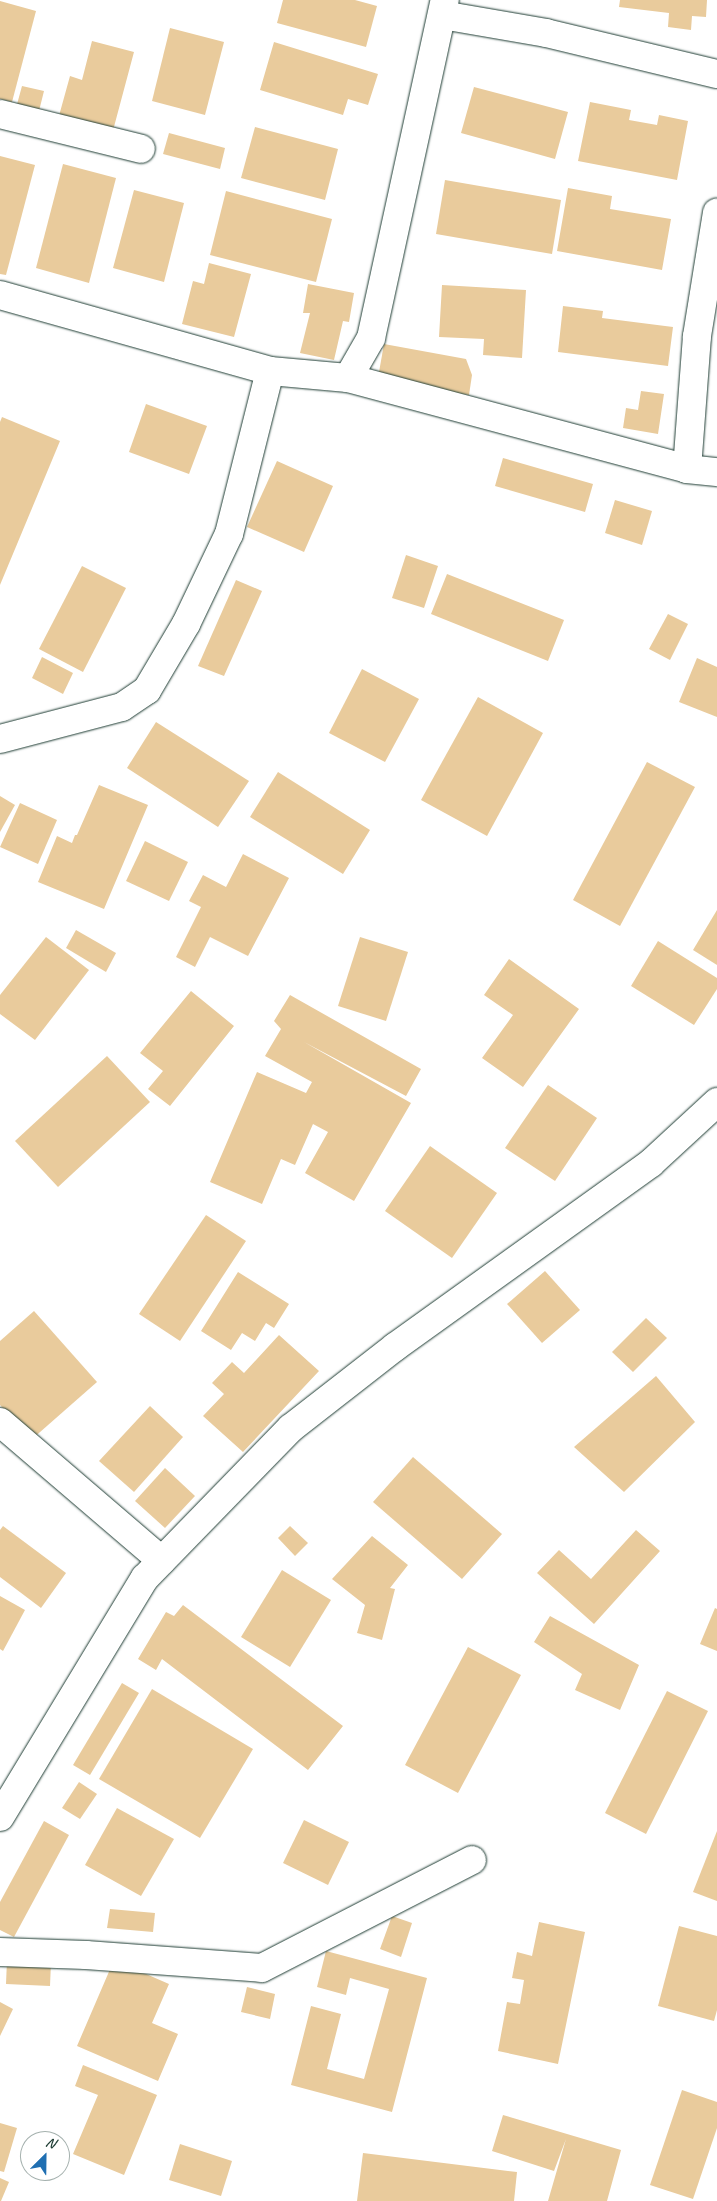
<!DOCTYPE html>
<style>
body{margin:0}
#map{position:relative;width:717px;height:2201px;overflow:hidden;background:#fff;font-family:Caveat,sans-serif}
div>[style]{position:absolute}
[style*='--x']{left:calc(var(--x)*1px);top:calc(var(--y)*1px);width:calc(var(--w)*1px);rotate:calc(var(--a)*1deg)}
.building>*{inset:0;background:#e9cb9c}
.roads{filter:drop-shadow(0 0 1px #1f3d34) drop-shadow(0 0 1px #1f3d34)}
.minor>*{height:28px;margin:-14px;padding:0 14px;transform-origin:14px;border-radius:14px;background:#fff}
span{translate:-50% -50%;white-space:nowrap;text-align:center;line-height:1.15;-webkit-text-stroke:4px #fff;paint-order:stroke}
.north{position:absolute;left:20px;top:2131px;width:50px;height:50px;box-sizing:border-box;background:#fff;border:1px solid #a5b1ae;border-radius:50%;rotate:23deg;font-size:14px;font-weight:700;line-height:20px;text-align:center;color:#1f3d34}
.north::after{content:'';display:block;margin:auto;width:18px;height:22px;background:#1f6fb2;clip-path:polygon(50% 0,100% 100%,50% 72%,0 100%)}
</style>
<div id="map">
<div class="building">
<i style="clip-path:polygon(283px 0,355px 0,377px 6px,366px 47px,277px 23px)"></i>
<i style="clip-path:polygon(620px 0,707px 0,706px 17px,692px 16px,691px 30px,668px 27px,669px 13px,619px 7px)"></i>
<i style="clip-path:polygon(0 1px,36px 11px,12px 102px,0 99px)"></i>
<i style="clip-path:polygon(170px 28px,224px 42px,205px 115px,152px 101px)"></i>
<i style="clip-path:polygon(92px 41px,134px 52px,111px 138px,57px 123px,70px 76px,82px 80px)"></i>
<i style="clip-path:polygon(274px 42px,378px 74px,368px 105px,348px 99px,343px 115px,260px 90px)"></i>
<i style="clip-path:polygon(22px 86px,44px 91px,38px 115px,16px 108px)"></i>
<i style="clip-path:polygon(474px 87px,568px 112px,555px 159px,461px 133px)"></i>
<i style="clip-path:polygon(590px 102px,631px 110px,629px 120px,657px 125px,659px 115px,688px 121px,677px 180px,578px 161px)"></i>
<i style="clip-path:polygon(255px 127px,338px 149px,325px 200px,241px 178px)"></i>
<i style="clip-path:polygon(169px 133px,225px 148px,220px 169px,163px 154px)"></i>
<i style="clip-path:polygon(0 156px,35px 165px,6px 275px,0 274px)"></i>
<i style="clip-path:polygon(63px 164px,116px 178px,89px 283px,36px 268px)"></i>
<i style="clip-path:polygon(445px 180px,561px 200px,552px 254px,436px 234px)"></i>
<i style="clip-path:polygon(568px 188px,612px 196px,610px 209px,671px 219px,662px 270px,557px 251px)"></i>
<i style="clip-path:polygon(134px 190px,184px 203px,164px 282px,113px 268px)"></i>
<i style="clip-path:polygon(226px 191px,332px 219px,316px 282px,210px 255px)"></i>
<i style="clip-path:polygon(209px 263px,251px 274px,234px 337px,182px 324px,193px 281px,204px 284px)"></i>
<i style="clip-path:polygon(308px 284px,354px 293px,349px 322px,343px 321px,334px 360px,300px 353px,310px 313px,303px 313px)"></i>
<i style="clip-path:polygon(442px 285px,526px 290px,522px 358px,483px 355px,484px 339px,439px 337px)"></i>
<i style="clip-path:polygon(563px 306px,603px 311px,602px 318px,673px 327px,668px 366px,558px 352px)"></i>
<i style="clip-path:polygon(384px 344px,466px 359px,472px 375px,469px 395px,388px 383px,379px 372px)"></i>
<i style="clip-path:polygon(641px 391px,664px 394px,658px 434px,623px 428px,626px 408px,638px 410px)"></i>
<i style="clip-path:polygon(146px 404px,207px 426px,189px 474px,129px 452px)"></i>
<i style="clip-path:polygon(2px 417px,60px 441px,0 585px,0 422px)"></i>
<i style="clip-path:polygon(503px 458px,593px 484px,585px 512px,495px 486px)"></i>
<i style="clip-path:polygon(277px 461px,333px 486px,304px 552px,247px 527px)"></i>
<i style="clip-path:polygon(615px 500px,652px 511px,642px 545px,605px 533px)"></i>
<i style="clip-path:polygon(406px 555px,438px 566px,424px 608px,392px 598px)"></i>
<i style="clip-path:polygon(82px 566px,126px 588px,83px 672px,39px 649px)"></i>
<i style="clip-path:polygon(447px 574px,564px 620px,548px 661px,431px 614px)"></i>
<i style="clip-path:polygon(236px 580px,262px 591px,224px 676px,198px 666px)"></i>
<i style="clip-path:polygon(668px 614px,688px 624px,670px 660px,649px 649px)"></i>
<i style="clip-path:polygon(42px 657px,73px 673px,63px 694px,32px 678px)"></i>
<i style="clip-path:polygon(697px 658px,717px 667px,717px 717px,679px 702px)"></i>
<i style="clip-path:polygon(362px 669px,419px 699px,385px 762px,329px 733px)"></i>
<i style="clip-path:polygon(478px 697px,543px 733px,487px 836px,421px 800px)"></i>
<i style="clip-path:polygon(156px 722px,249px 781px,218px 827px,127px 768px)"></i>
<i style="clip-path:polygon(647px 762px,695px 787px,620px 926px,573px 900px)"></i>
<i style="clip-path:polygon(278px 772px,370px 830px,343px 874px,250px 817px)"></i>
<i style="clip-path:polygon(99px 785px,148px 805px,104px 909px,38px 882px,57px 836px,72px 843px,75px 835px,77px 835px)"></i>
<i style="clip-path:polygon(0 796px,15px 805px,0 832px)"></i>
<i style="clip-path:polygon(20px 803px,57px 820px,38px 864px,0 847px)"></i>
<i style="clip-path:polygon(145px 841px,188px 862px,169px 901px,126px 881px)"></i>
<i style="clip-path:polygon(243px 854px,289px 878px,248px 956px,210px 937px,195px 967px,176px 957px,201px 907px,189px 901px,203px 875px,226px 887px)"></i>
<i style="clip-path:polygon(717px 910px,717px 965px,693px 950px)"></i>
<i style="clip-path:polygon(76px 930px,116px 953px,106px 972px,66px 948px)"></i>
<i style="clip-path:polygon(46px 937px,89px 970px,35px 1040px,0 1014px,0 995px)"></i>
<i style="clip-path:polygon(360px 937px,408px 952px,386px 1021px,338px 1006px)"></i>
<i style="clip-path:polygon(658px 941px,717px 978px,717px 989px,694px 1025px,631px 986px)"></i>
<i style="clip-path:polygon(509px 959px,579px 1009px,523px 1087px,482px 1058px,513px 1015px,484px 995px)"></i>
<i style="clip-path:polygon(191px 991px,234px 1026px,170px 1106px,148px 1089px,163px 1071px,140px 1053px)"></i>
<i style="clip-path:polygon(290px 995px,421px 1069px,406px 1096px,304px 1042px,411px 1103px,354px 1201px,305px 1173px,328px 1132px,313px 1124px,295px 1165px,281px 1159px,262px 1204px,210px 1182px,257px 1072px,306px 1093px,312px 1082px,265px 1056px,281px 1029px,274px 1021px)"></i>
<i style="clip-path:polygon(107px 1056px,150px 1102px,58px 1187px,15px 1141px)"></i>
<i style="clip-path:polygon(548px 1085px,597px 1118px,555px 1181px,505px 1148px)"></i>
<i style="clip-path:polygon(430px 1146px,497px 1193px,452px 1258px,385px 1211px)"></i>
<i style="clip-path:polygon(206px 1215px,246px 1241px,180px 1341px,139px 1314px)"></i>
<i style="clip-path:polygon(545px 1271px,580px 1310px,542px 1343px,507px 1304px)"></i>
<i style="clip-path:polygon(238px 1272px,289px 1304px,274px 1328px,266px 1323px,255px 1341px,242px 1333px,231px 1350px,201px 1331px)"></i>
<i style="clip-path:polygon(34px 1311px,97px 1382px,31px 1440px,0 1405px,0 1341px)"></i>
<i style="clip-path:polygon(646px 1318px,667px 1338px,633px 1372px,612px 1352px)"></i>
<i style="clip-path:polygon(279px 1335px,319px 1371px,243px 1452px,203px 1416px,224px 1394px,212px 1383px,232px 1362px,244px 1373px)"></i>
<i style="clip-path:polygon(656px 1376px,695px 1422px,624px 1492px,574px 1447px)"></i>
<i style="clip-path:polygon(150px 1406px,183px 1437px,134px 1492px,99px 1461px)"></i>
<i style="clip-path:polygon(413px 1457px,502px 1534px,462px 1579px,373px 1502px)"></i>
<i style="clip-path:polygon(165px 1468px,195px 1496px,165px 1528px,135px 1501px)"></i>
<i style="clip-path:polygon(3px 1526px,66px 1573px,41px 1608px,0 1577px,0 1530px)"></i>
<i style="clip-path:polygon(290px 1526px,308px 1543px,295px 1556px,278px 1538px)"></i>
<i style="clip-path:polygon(636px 1530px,660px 1551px,594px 1624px,537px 1573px,559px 1550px,591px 1579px)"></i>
<i style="clip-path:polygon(372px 1536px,408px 1565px,390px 1588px,395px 1589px,382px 1640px,357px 1633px,365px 1605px,332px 1579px)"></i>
<i style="clip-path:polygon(282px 1570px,331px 1600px,290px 1667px,241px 1637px)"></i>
<i style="clip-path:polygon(0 1596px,25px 1610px,3px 1651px,0 1649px)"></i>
<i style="clip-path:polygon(183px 1605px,343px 1726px,308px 1770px,162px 1659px,156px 1670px,138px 1659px,166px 1612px,174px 1616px)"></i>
<i style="clip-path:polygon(715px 1608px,717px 1609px,717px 1651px,700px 1644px)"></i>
<i style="clip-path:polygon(550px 1616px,639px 1665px,620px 1710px,575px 1690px,582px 1674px,534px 1642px)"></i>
<i style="clip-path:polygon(468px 1647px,521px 1675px,458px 1793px,405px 1765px)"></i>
<i style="clip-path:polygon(122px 1683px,139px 1693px,90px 1775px,73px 1765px)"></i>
<i style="clip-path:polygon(152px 1689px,253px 1749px,200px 1838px,99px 1779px)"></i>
<i style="clip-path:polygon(667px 1691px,708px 1711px,646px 1834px,605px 1813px)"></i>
<i style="clip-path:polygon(79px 1782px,97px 1794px,80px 1819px,62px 1808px)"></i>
<i style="clip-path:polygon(117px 1808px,174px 1839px,141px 1896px,85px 1865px)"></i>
<i style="clip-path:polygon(304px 1820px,349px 1842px,328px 1885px,283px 1863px)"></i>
<i style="clip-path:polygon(44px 1821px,69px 1835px,14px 1937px,0 1930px,0 1902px)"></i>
<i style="clip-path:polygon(717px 1831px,717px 1901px,693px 1892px)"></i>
<i style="clip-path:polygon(110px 1909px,155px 1913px,153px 1932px,107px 1928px)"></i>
<i style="clip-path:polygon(392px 1916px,412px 1923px,401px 1957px,380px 1949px)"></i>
<i style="clip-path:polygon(539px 1922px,585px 1932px,558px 2064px,498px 2051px,507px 2002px,520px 2004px,524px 1980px,512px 1978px,517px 1952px,532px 1956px)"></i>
<i style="clip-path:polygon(679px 1926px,717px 1936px,717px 2010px,714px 2021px,658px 2006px)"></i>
<i style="clip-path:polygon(326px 1951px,427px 1978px,392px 2112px,291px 2085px,311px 2006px,341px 2014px,327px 2069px,364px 2079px,389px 1989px,350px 1978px,346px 1995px,317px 1987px)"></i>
<i style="clip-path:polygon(7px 1960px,51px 1962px,50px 1986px,6px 1984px)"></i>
<i style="clip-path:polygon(114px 1960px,169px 1984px,152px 2023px,178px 2034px,158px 2081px,77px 2046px)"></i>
<i style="clip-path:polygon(247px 1987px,275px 1994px,270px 2019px,241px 2012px)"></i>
<i style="clip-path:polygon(0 2002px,13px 2009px,0 2036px)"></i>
<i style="clip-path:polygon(83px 2065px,157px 2095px,124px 2175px,73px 2154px,98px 2095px,75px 2086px)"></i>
<i style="clip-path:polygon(682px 2090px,717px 2102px,717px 2128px,693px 2199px,650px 2185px)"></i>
<i style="clip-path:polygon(503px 2115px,621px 2150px,607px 2201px,548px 2201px,566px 2139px,554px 2171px,492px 2151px)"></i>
<i style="clip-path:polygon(0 2123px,17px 2128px,4px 2172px,0 2171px)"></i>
<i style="clip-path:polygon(180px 2144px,232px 2161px,221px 2196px,169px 2180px)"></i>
<i style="clip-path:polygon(363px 2153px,517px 2172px,514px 2201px,357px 2201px)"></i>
<i style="clip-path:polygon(0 2178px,9px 2182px,1px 2201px,0 2201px)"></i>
</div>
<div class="roads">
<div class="minor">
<i style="--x:442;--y:15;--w:106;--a:9.8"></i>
<i style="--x:546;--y:33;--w:176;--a:13.5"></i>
<i style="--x:0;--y:114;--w:145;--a:13.9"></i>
<i style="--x:0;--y:295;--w:280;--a:15.7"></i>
<i style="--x:270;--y:371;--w:78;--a:5.1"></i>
<i style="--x:348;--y:378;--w:351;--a:15"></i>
<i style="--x:687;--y:469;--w:30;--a:6"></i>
<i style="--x:348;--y:378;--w:46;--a:-60.1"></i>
<i style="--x:371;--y:338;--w:346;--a:-77.7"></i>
<i style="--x:687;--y:469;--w:133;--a:-85.7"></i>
<i style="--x:697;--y:336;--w:125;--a:-80.8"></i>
<i style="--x:0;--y:739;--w:126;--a:-14.7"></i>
<i style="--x:122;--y:707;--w:30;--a:-34"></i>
<i style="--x:147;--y:690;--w:77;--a:-59.4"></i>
<i style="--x:186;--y:624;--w:100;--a:-64.5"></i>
<i style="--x:229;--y:534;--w:168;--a:-75.9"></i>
<i style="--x:0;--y:1422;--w:213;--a:40.6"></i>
<i style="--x:0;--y:1817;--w:280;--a:-58.8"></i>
<i style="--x:145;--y:1578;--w:209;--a:-45.8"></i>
<i style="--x:291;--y:1428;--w:132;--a:-37.9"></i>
<i style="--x:395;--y:1347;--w:315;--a:-35.7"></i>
<i style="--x:651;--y:1163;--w:90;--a:-42.7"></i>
<i style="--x:0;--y:1952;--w:86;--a:2"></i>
<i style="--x:86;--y:1955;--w:176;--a:4.2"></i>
<i style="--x:262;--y:1968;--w:236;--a:-27.2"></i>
</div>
</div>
<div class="north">N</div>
</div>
